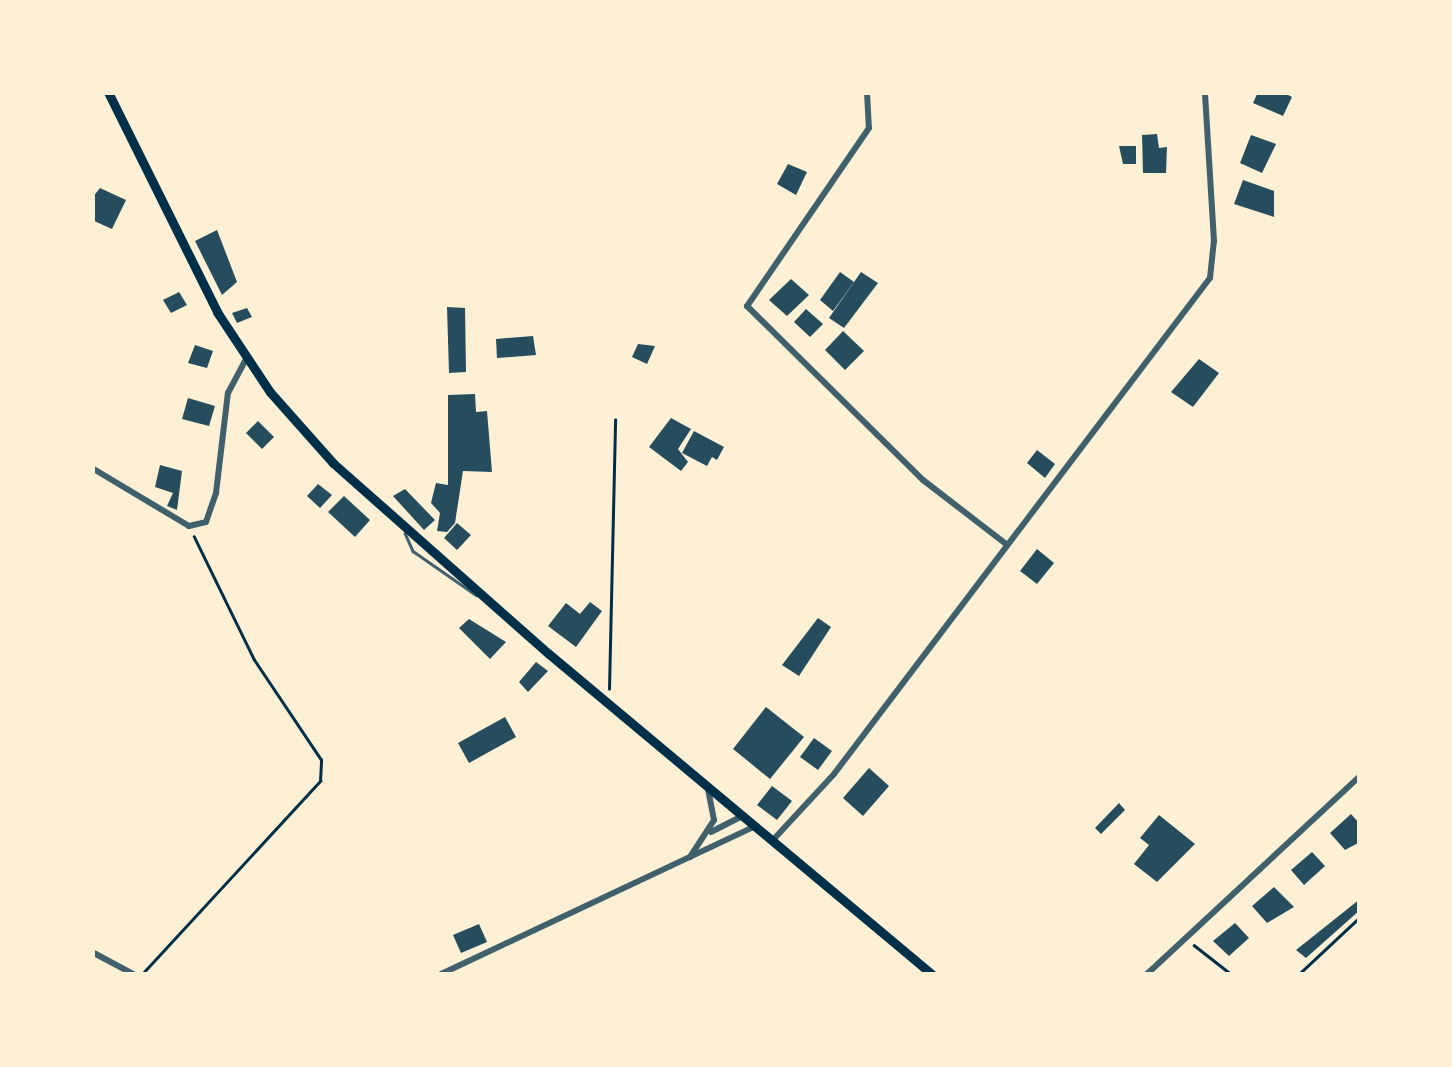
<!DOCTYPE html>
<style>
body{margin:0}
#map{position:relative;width:1452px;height:1067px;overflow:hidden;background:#fdf0d5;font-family:"Archivo Narrow",sans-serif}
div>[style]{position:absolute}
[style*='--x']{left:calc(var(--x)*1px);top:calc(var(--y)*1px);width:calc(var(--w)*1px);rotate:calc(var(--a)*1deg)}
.building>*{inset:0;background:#264d5e}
.path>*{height:2.5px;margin:-1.25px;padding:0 1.25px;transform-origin:1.25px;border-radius:1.25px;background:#003049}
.service>*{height:2.5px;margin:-1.25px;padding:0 1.25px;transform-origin:1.25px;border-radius:1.25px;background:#3f606c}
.minor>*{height:6px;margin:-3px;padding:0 3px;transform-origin:3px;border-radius:3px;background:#3f606c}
.secondary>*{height:9px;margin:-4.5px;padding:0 4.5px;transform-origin:4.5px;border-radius:4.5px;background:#003049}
span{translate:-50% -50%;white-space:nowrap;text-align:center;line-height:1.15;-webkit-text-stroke:9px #fdf0d5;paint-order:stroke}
.frame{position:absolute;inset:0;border:95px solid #fdf0d5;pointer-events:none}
</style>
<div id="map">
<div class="building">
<i style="clip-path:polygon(1258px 92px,1283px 92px,1292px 97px,1283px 116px,1253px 103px)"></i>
<i style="clip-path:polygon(1157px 134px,1159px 148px,1167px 147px,1166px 173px,1143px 173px,1142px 135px)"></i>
<i style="clip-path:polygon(1251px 135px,1276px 144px,1262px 173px,1240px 163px)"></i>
<i style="clip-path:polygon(1119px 146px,1136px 146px,1136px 164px,1123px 164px)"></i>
<i style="clip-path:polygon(788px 164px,807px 172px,796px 195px,777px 184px)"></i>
<i style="clip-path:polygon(1243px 180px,1274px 191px,1274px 217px,1234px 204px)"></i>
<i style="clip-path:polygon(100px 188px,126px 200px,112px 229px,92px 220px,92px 198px)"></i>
<i style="clip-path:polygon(217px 230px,237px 282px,222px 295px,195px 241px)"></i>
<i style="clip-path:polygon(840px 272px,854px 282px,833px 311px,820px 300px)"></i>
<i style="clip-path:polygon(861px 272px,878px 283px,844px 328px,829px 318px)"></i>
<i style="clip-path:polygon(791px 279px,809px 295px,787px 316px,769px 300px)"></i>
<i style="clip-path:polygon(179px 292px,187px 305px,171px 313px,163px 300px)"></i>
<i style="clip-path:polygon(447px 307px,465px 308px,466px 372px,449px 373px)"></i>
<i style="clip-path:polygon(247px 308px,252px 317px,237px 323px,232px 313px)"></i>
<i style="clip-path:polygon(806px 309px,823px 324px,810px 337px,794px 322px)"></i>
<i style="clip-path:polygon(843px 331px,864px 351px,845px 370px,825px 350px)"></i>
<i style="clip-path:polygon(533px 336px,536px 355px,497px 358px,496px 339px)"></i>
<i style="clip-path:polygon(638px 344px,655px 346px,647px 364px,632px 357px)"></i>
<i style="clip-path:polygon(195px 345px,213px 351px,207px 368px,188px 363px)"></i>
<i style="clip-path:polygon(1199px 359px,1219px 373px,1193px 407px,1171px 392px)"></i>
<i style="clip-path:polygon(475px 394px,476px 412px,487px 411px,492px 472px,463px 471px,455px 523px,447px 532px,437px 531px,440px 513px,431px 503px,436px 483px,448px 485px,448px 395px)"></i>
<i style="clip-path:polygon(188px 398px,215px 406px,209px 426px,182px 419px)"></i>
<i style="clip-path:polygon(671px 418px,691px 429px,678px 449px,688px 462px,681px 471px,649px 447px)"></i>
<i style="clip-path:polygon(258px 421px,274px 437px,262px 449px,246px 433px)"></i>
<i style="clip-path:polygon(694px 431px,724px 447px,717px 460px,712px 457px,707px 466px,682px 453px)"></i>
<i style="clip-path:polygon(1037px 450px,1055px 464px,1045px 478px,1027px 463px)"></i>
<i style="clip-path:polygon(160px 465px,182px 471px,177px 510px,167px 506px,173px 493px,155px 487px)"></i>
<i style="clip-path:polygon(318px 484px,332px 495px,320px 508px,307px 496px)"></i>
<i style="clip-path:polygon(405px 489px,435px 520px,424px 530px,393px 496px)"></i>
<i style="clip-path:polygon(344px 496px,370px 520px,355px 537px,328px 512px)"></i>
<i style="clip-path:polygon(457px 523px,471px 535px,457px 550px,444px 538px)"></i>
<i style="clip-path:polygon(1037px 549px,1054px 563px,1037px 584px,1020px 571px)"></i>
<i style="clip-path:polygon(590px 602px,602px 611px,576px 647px,548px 626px,566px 603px,580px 614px)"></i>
<i style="clip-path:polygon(818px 618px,831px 627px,799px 676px,782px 665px)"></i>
<i style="clip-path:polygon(469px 619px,506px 642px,490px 659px,459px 628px)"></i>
<i style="clip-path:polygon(536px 662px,548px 671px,528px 692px,519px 682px)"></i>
<i style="clip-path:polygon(766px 707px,804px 737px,770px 779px,733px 749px)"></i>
<i style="clip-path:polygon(505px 717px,516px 737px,469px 763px,458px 743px)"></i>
<i style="clip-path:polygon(814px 738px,832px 751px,818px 770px,800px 757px)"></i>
<i style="clip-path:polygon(869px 768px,889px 786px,863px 816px,843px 798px)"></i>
<i style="clip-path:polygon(772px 786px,792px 801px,777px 820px,757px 805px)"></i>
<i style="clip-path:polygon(1119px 803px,1125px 810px,1101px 834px,1095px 828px)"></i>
<i style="clip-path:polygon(1351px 814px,1360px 824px,1360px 842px,1345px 850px,1330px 833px)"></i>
<i style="clip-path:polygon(1159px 815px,1195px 844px,1157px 882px,1134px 864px,1149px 845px,1140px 838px)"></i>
<i style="clip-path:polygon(1312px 852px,1325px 866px,1304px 885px,1291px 870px)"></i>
<i style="clip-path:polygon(1274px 887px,1294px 907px,1267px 923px,1252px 906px)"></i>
<i style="clip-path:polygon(1360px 899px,1360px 910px,1306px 958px,1296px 950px)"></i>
<i style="clip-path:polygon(1235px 923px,1249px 938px,1229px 956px,1213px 941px)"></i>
<i style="clip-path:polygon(479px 924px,487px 942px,461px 953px,453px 935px)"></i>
</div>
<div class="path">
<i style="--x:609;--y:689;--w:269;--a:-88.7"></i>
<i style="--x:1194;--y:945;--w:47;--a:38.1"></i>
<i style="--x:142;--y:974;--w:263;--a:-47.3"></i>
<i style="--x:320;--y:781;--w:21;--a:-87"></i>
<i style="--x:321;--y:760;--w:120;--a:-123.8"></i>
<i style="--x:254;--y:660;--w:137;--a:-116"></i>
<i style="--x:1299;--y:974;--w:83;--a:-43.1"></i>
</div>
<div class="service">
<i style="--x:405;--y:533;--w:20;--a:66"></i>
<i style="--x:413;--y:551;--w:77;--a:34.9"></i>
</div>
<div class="minor">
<i style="--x:867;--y:92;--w:36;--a:87"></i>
<i style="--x:869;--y:128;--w:216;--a:124.4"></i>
<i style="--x:747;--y:306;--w:247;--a:44.7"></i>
<i style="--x:923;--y:480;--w:105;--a:37.6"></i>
<i style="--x:92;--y:468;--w:113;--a:30.9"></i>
<i style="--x:189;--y:526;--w:17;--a:-13"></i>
<i style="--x:206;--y:522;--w:31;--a:-71"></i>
<i style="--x:216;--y:493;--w:101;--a:-83.2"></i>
<i style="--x:228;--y:393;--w:40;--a:-62"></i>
<i style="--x:711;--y:832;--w:33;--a:-27"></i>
<i style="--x:772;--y:841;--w:91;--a:-47.2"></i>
<i style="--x:834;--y:774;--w:622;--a:-52.84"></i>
<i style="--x:1210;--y:278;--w:37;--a:-84"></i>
<i style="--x:1214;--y:241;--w:149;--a:-93.5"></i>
<i style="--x:690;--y:857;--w:44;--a:-57"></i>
<i style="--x:714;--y:820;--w:32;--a:-101"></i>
<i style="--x:92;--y:952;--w:47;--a:28.2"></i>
<i style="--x:441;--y:974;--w:345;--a:-25.2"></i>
<i style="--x:1147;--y:974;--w:291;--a:-42.9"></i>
</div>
<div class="secondary">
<i style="--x:108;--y:92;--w:246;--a:63.6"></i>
<i style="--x:217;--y:312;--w:96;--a:56.5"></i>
<i style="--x:270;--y:392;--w:95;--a:48.4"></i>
<i style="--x:333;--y:463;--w:288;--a:41.5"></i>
<i style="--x:549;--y:654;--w:499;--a:39.9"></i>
</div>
<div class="frame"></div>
</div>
